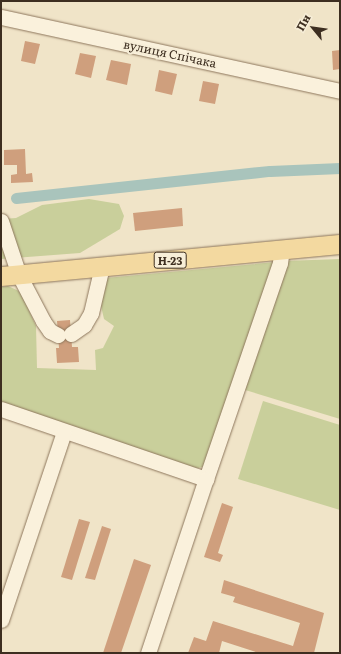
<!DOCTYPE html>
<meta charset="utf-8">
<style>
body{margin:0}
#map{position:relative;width:341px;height:654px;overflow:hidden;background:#f0e4c8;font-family:Literata,serif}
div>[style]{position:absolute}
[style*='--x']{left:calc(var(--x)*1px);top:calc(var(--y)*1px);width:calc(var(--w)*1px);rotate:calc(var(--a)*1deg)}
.green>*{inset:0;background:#c9cf9b}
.canal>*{height:11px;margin:-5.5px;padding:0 5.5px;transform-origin:5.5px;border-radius:5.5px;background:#a9c4bc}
.building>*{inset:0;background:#cf9f7d}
.roads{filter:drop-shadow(0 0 1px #8d765c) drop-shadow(0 0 1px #8d765c)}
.minor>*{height:15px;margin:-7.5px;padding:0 7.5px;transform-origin:7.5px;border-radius:7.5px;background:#faf1dc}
.major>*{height:19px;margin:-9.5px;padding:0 9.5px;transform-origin:9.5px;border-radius:9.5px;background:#f3d9a0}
span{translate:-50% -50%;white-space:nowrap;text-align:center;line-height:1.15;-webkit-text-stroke:4px #f7eed8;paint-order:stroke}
.shield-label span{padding:1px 3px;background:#f7eed8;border:1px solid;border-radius:3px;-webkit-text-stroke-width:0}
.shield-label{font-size:11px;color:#3d2e20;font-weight:700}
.street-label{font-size:12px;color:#3d2e20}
.frame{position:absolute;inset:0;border:2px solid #3d2e20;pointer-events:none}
.north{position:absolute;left:293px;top:8px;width:40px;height:40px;-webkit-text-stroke:3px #f7eed8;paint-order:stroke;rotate:299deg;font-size:11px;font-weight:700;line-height:16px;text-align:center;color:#3d2e20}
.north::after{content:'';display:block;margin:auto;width:14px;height:18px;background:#3d2e20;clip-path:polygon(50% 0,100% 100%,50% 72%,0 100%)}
</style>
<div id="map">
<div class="green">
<i style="clip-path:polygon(89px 199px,119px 204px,124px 216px,120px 229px,80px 253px,1px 259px,1px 219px,16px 218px,42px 205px)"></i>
<i style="clip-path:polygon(340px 259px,340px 419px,242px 389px,285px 261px)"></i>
<i style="clip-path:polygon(276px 262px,205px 466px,195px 469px,1px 406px,1px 287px,8px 286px,21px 292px,36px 326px,37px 368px,96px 370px,95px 350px,103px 348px,114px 326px,104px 319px,101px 306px,106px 278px)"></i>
<i style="clip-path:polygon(263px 401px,340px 425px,340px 510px,238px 479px)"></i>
</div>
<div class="canal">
<i style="--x:16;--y:198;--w:255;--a:-6.1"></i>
<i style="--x:270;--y:171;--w:70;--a:-2.5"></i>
</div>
<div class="building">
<i style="clip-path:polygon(25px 41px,40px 44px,35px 64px,21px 61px)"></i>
<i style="clip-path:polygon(340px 50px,340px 69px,333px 70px,332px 51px)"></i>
<i style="clip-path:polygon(80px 53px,96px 56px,91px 78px,75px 74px)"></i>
<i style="clip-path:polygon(111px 60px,131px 64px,127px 85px,106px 80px)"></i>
<i style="clip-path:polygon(159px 70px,177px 74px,172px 95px,155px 91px)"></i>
<i style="clip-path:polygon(203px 81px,219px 84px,215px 104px,199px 101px)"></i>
<i style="clip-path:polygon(25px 149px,26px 174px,32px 173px,33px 182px,11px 183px,11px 175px,17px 174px,17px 165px,4px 165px,4px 150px)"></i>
<i style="clip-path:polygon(182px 208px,183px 226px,135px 231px,133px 213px)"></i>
<i style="clip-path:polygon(70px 320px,72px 347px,78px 347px,79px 362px,57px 363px,56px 348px,59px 348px,57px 321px)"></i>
<i style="clip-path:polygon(222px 503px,233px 507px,218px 553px,223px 555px,220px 562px,204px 557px)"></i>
<i style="clip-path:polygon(79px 519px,90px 522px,72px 580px,61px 577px)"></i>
<i style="clip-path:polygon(102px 526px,111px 529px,95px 580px,85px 578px)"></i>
<i style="clip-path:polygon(134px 559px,151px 565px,121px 653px,103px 653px)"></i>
<i style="clip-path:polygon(224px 580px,324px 613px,314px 653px,259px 653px,222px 641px,219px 653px,188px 653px,194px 637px,206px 641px,213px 621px,293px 646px,300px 623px,233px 602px,235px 597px,221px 593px)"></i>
</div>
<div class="roads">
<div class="minor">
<i style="--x:1;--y:17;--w:347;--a:12.3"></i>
<i style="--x:1;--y:221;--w:57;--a:71.6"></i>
<i style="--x:19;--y:275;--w:52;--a:62.4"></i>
<i style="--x:43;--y:321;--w:12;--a:55"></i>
<i style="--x:50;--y:331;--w:9;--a:27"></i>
<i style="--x:71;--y:334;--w:16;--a:-35"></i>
<i style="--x:84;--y:325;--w:14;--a:-60"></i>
<i style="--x:91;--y:313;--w:48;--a:-76.8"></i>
<i style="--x:1;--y:409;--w:217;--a:18.9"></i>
<i style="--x:206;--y:479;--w:228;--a:-71.1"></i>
<i style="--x:280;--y:263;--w:14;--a:-82"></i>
<i style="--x:1;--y:620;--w:198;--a:-71.5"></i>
<i style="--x:148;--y:653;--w:183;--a:-71.6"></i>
</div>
<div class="major">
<i style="--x:1;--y:276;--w:341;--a:-5.4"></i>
</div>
</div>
<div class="shield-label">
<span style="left:170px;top:260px">Н-23</span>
</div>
<div class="street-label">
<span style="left:170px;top:54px;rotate:12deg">вулиця Спічака</span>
</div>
<div class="frame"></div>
<div class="north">Пн</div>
</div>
